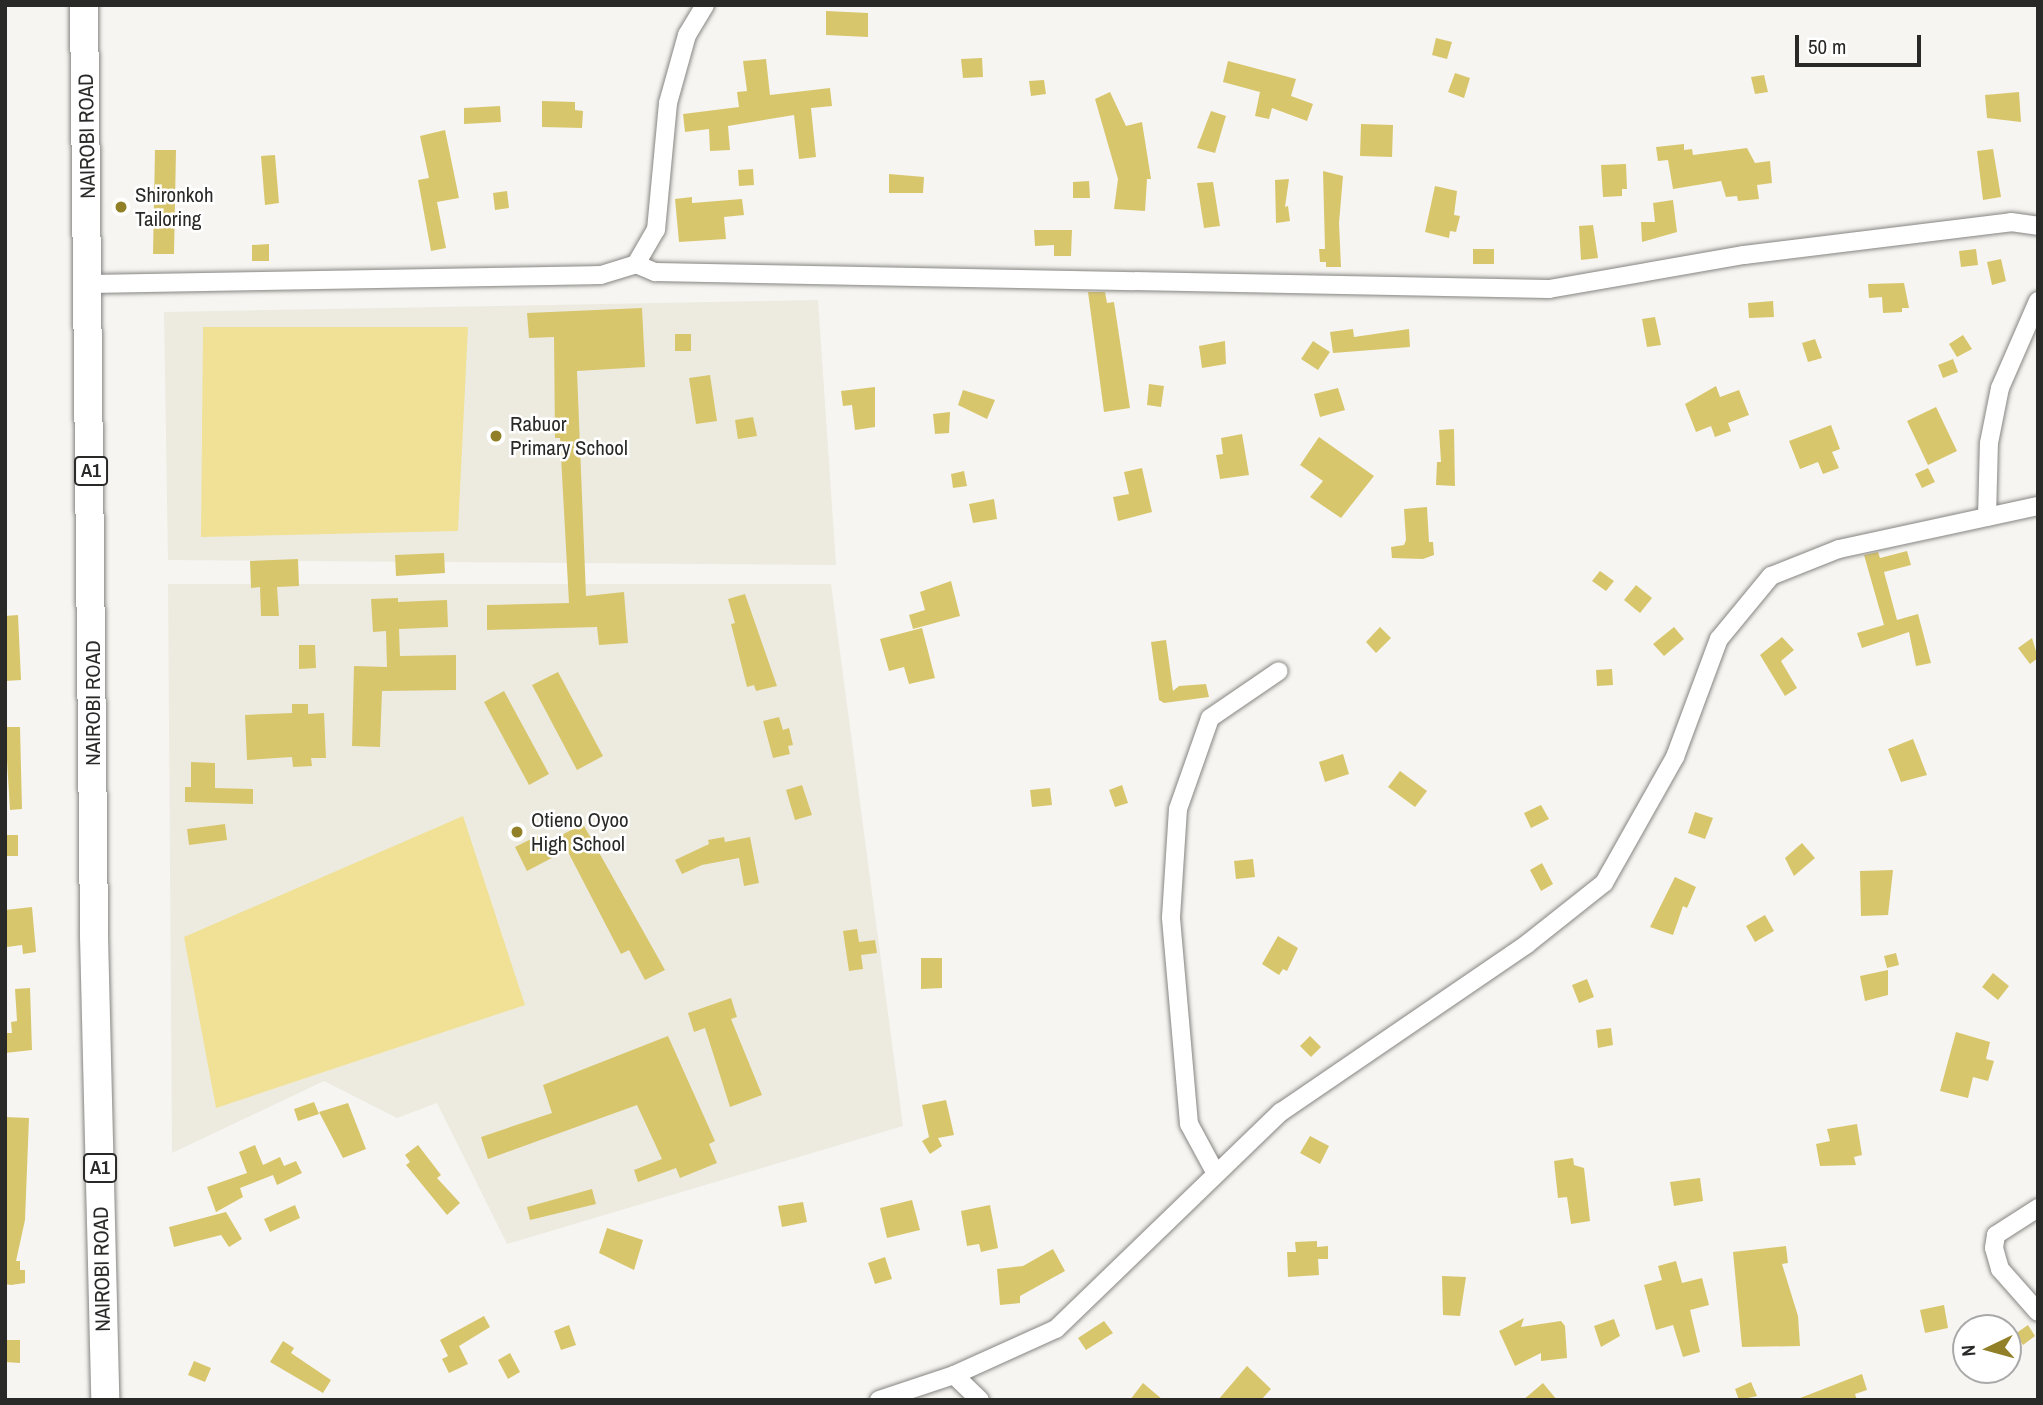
<!DOCTYPE html>
<style>
body{margin:0}
#map{position:relative;width:2043px;height:1405px;overflow:hidden;background:#f6f5f1;font-family:"Archivo Narrow",sans-serif}
div>[style]{position:absolute}
[style*='--x']{left:calc(var(--x)*1px);top:calc(var(--y)*1px);width:calc(var(--w)*1px);rotate:calc(var(--a)*1deg)}
.built>*{inset:0;background:#edebe0}
.green>*{inset:0;background:#f0e196}
.building>*{inset:0;background:#d8c66d}
.roads{filter:drop-shadow(0 0 2px #868582) drop-shadow(0 0 2px #868582)}
.minor>*{height:18px;margin:-9px;padding:0 9px;transform-origin:9px;border-radius:9px;background:#fff}
.trunk>*{height:28px;margin:-14px;padding:0 14px;transform-origin:14px;border-radius:14px;background:#fff}
.dots>*{width:19px;height:19px;translate:-50% -50%;box-sizing:border-box;border:4px solid #fff;border-radius:50%}
span{translate:-50% -50%;white-space:nowrap;text-align:center;line-height:1.15;-webkit-text-stroke:5px #fff;paint-order:stroke}
.shield-label span{padding:2px 5px;background:#fff;border:2px solid;border-radius:5px;-webkit-text-stroke-width:0}
.shield-label{font-size:19px;color:#292928;font-weight:700}
.street-label{font-size:21px;color:#292928}
.poi-label{font-size:21px;color:#292928}
.left{translate:0 -50%;text-align:left}
.frame{position:absolute;inset:0;border:7px solid #292928;pointer-events:none}
.north{position:absolute;left:1952px;top:1314px;width:70px;height:70px;box-sizing:border-box;background:#fff;border:2px solid #a9a9a9;border-radius:50%;rotate:265deg;font-size:19px;font-weight:700;line-height:28px;text-align:center;color:#292928}
.north::after{content:'';display:block;margin:auto;width:24px;height:32px;background:#918027;clip-path:polygon(50% 0,100% 100%,50% 72%,0 100%)}
.scale{position:absolute;left:1795px;top:35px;width:126px;height:32px;box-sizing:border-box;border:4px solid #292928;border-top:0;padding-left:9px;font-size:21px;line-height:24px;white-space:nowrap;color:#292928;-webkit-text-stroke:5px #fff;paint-order:stroke}
</style>
<div id="map">
<div class="built">
<i style="clip-path:polygon(818px 300px,836px 565px,168px 560px,164px 312px)"></i>
<i style="clip-path:polygon(168px 584px,831px 584px,903px 1126px,507px 1244px,437px 1103px,397px 1118px,324px 1081px,172px 1153px)"></i>
</div>
<div class="green">
<i style="clip-path:polygon(203px 327px,468px 327px,458px 531px,201px 537px)"></i>
<i style="clip-path:polygon(463px 816px,525px 1005px,216px 1108px,184px 937px)"></i>
</div>
<div class="building">
<i style="clip-path:polygon(826px 11px,868px 13px,868px 37px,826px 35px)"></i>
<i style="clip-path:polygon(1436px 38px,1452px 42px,1447px 59px,1432px 55px)"></i>
<i style="clip-path:polygon(982px 58px,983px 77px,963px 78px,961px 59px)"></i>
<i style="clip-path:polygon(766px 59px,770px 95px,830px 88px,832px 106px,811px 108px,816px 157px,799px 159px,794px 115px,728px 126px,730px 150px,710px 151px,709px 129px,685px 132px,683px 114px,739px 107px,737px 92px,747px 91px,743px 61px)"></i>
<i style="clip-path:polygon(1228px 61px,1296px 79px,1291px 96px,1313px 104px,1307px 121px,1272px 108px,1269px 119px,1255px 116px,1260px 92px,1223px 82px)"></i>
<i style="clip-path:polygon(1455px 73px,1470px 78px,1464px 98px,1448px 92px)"></i>
<i style="clip-path:polygon(1764px 75px,1768px 92px,1755px 94px,1751px 77px)"></i>
<i style="clip-path:polygon(1044px 80px,1046px 94px,1031px 96px,1029px 81px)"></i>
<i style="clip-path:polygon(1110px 92px,1126px 126px,1142px 122px,1151px 179px,1147px 179px,1145px 211px,1114px 209px,1118px 179px,1095px 99px)"></i>
<i style="clip-path:polygon(2019px 92px,2021px 122px,1987px 118px,1985px 95px)"></i>
<i style="clip-path:polygon(542px 101px,575px 102px,575px 110px,583px 111px,582px 128px,542px 127px)"></i>
<i style="clip-path:polygon(500px 106px,501px 122px,464px 124px,464px 108px)"></i>
<i style="clip-path:polygon(1211px 111px,1226px 116px,1215px 153px,1197px 148px)"></i>
<i style="clip-path:polygon(1361px 124px,1393px 125px,1392px 157px,1360px 156px)"></i>
<i style="clip-path:polygon(445px 130px,459px 198px,437px 202px,446px 248px,431px 251px,418px 180px,429px 178px,420px 136px)"></i>
<i style="clip-path:polygon(1684px 144px,1684px 150px,1692px 149px,1693px 155px,1747px 148px,1755px 163px,1770px 161px,1772px 183px,1757px 185px,1759px 199px,1738px 201px,1737px 196px,1726px 197px,1721px 181px,1673px 189px,1668px 160px,1658px 161px,1656px 147px)"></i>
<i style="clip-path:polygon(1993px 149px,2001px 197px,1983px 200px,1977px 151px)"></i>
<i style="clip-path:polygon(155px 150px,176px 150px,174px 254px,153px 254px)"></i>
<i style="clip-path:polygon(275px 155px,279px 203px,265px 205px,261px 156px)"></i>
<i style="clip-path:polygon(1626px 164px,1627px 189px,1622px 189px,1622px 196px,1603px 197px,1601px 165px)"></i>
<i style="clip-path:polygon(753px 169px,754px 185px,739px 186px,738px 170px)"></i>
<i style="clip-path:polygon(1323px 171px,1343px 176px,1339px 223px,1341px 267px,1326px 267px,1326px 262px,1320px 262px,1319px 249px,1325px 249px)"></i>
<i style="clip-path:polygon(889px 174px,924px 177px,923px 193px,889px 193px)"></i>
<i style="clip-path:polygon(1289px 179px,1285px 207px,1288px 206px,1290px 221px,1276px 223px,1275px 180px)"></i>
<i style="clip-path:polygon(1089px 181px,1090px 198px,1073px 198px,1073px 182px)"></i>
<i style="clip-path:polygon(1213px 182px,1220px 226px,1204px 228px,1197px 183px)"></i>
<i style="clip-path:polygon(1435px 186px,1457px 191px,1454px 215px,1460px 216px,1456px 232px,1450px 231px,1449px 238px,1425px 232px)"></i>
<i style="clip-path:polygon(507px 191px,509px 208px,495px 210px,493px 193px)"></i>
<i style="clip-path:polygon(692px 197px,692px 203px,742px 199px,744px 215px,724px 217px,726px 239px,679px 242px,675px 199px)"></i>
<i style="clip-path:polygon(1673px 200px,1677px 232px,1642px 242px,1641px 222px,1655px 222px,1653px 203px)"></i>
<i style="clip-path:polygon(1593px 225px,1598px 258px,1581px 260px,1579px 226px)"></i>
<i style="clip-path:polygon(1034px 230px,1072px 230px,1071px 256px,1054px 256px,1054px 245px,1035px 246px)"></i>
<i style="clip-path:polygon(269px 244px,269px 261px,252px 261px,252px 245px)"></i>
<i style="clip-path:polygon(1473px 249px,1494px 249px,1494px 264px,1473px 264px)"></i>
<i style="clip-path:polygon(1976px 249px,1978px 265px,1961px 267px,1959px 251px)"></i>
<i style="clip-path:polygon(2001px 259px,2006px 281px,1992px 285px,1987px 262px)"></i>
<i style="clip-path:polygon(1904px 283px,1909px 308px,1902px 308px,1902px 312px,1883px 313px,1882px 297px,1869px 298px,1868px 284px)"></i>
<i style="clip-path:polygon(1088px 292px,1105px 292px,1107px 303px,1114px 302px,1130px 408px,1104px 412px)"></i>
<i style="clip-path:polygon(1773px 301px,1774px 317px,1749px 318px,1748px 303px)"></i>
<i style="clip-path:polygon(642px 308px,645px 367px,577px 371px,586px 596px,624px 592px,628px 643px,599px 645px,597px 627px,487px 630px,487px 605px,569px 603px,560px 438px,555px 438px,554px 337px,529px 338px,527px 313px)"></i>
<i style="clip-path:polygon(1655px 317px,1661px 345px,1647px 347px,1642px 319px)"></i>
<i style="clip-path:polygon(1353px 329px,1354px 337px,1409px 329px,1410px 347px,1333px 353px,1330px 332px)"></i>
<i style="clip-path:polygon(675px 334px,691px 334px,691px 351px,675px 351px)"></i>
<i style="clip-path:polygon(1963px 335px,1972px 349px,1957px 357px,1949px 344px)"></i>
<i style="clip-path:polygon(1815px 339px,1822px 358px,1808px 362px,1802px 343px)"></i>
<i style="clip-path:polygon(1225px 341px,1226px 364px,1202px 368px,1199px 346px)"></i>
<i style="clip-path:polygon(1313px 341px,1330px 352px,1318px 370px,1301px 359px)"></i>
<i style="clip-path:polygon(1953px 359px,1958px 372px,1943px 378px,1938px 365px)"></i>
<i style="clip-path:polygon(710px 375px,717px 421px,696px 424px,689px 378px)"></i>
<i style="clip-path:polygon(1149px 384px,1164px 386px,1161px 407px,1147px 405px)"></i>
<i style="clip-path:polygon(1716px 386px,1720px 397px,1739px 390px,1749px 415px,1728px 423px,1731px 431px,1715px 437px,1711px 426px,1696px 432px,1685px 404px)"></i>
<i style="clip-path:polygon(875px 387px,875px 427px,855px 430px,852px 405px,843px 406px,841px 391px)"></i>
<i style="clip-path:polygon(1338px 388px,1345px 410px,1320px 417px,1314px 394px)"></i>
<i style="clip-path:polygon(963px 390px,995px 400px,987px 419px,958px 405px)"></i>
<i style="clip-path:polygon(1936px 407px,1957px 451px,1928px 465px,1907px 421px)"></i>
<i style="clip-path:polygon(950px 412px,949px 433px,935px 434px,933px 414px)"></i>
<i style="clip-path:polygon(753px 417px,757px 436px,738px 439px,735px 420px)"></i>
<i style="clip-path:polygon(1831px 425px,1840px 449px,1832px 452px,1839px 468px,1823px 474px,1818px 462px,1800px 469px,1789px 441px)"></i>
<i style="clip-path:polygon(1454px 429px,1455px 486px,1436px 485px,1437px 462px,1441px 462px,1439px 430px)"></i>
<i style="clip-path:polygon(1242px 434px,1249px 475px,1220px 479px,1216px 455px,1223px 454px,1221px 438px)"></i>
<i style="clip-path:polygon(1319px 437px,1374px 476px,1341px 518px,1310px 497px,1323px 481px,1300px 465px)"></i>
<i style="clip-path:polygon(1142px 468px,1152px 512px,1118px 521px,1113px 497px,1129px 494px,1124px 472px)"></i>
<i style="clip-path:polygon(1928px 468px,1935px 482px,1922px 488px,1915px 474px)"></i>
<i style="clip-path:polygon(964px 471px,967px 486px,953px 488px,951px 474px)"></i>
<i style="clip-path:polygon(994px 499px,997px 519px,973px 523px,969px 504px)"></i>
<i style="clip-path:polygon(1427px 507px,1429px 542px,1433px 542px,1434px 555px,1423px 559px,1392px 558px,1391px 547px,1404px 545px,1406px 540px,1404px 509px)"></i>
<i style="clip-path:polygon(1907px 551px,1911px 565px,1884px 572px,1897px 620px,1918px 614px,1931px 663px,1916px 666px,1909px 632px,1862px 648px,1857px 633px,1884px 625px,1864px 555px,1878px 552px,1880px 558px)"></i>
<i style="clip-path:polygon(444px 553px,445px 573px,396px 576px,395px 555px)"></i>
<i style="clip-path:polygon(298px 559px,299px 586px,277px 587px,279px 616px,261px 616px,260px 587px,251px 588px,250px 561px)"></i>
<i style="clip-path:polygon(1600px 571px,1614px 581px,1606px 591px,1592px 581px)"></i>
<i style="clip-path:polygon(951px 581px,960px 616px,913px 629px,909px 615px,925px 610px,920px 592px)"></i>
<i style="clip-path:polygon(1636px 585px,1652px 598px,1640px 613px,1624px 600px)"></i>
<i style="clip-path:polygon(745px 594px,777px 686px,756px 691px,754px 685px,747px 687px,731px 624px,735px 623px,728px 599px)"></i>
<i style="clip-path:polygon(398px 598px,398px 602px,447px 600px,448px 627px,399px 629px,400px 656px,456px 655px,456px 690px,382px 691px,380px 747px,352px 746px,354px 666px,387px 667px,386px 631px,373px 632px,371px 599px)"></i>
<i style="clip-path:polygon(18px 615px,21px 680px,5px 681px,5px 616px)"></i>
<i style="clip-path:polygon(1380px 627px,1391px 638px,1376px 653px,1366px 642px)"></i>
<i style="clip-path:polygon(1674px 627px,1684px 639px,1664px 656px,1653px 644px)"></i>
<i style="clip-path:polygon(922px 628px,935px 678px,909px 684px,904px 667px,889px 671px,880px 639px)"></i>
<i style="clip-path:polygon(1782px 637px,1794px 650px,1781px 661px,1797px 688px,1785px 696px,1760px 655px)"></i>
<i style="clip-path:polygon(2032px 638px,2038px 658px,2030px 664px,2018px 648px)"></i>
<i style="clip-path:polygon(1166px 640px,1173px 691px,1179px 686px,1206px 684px,1209px 697px,1164px 703px,1159px 700px,1151px 642px)"></i>
<i style="clip-path:polygon(299px 645px,315px 645px,316px 668px,299px 669px)"></i>
<i style="clip-path:polygon(1612px 669px,1613px 685px,1597px 686px,1596px 670px)"></i>
<i style="clip-path:polygon(558px 672px,603px 756px,577px 770px,532px 685px)"></i>
<i style="clip-path:polygon(504px 691px,549px 774px,529px 785px,484px 702px)"></i>
<i style="clip-path:polygon(292px 704px,308px 704px,308px 714px,324px 713px,326px 758px,311px 758px,312px 766px,293px 767px,292px 757px,247px 760px,245px 715px,292px 713px)"></i>
<i style="clip-path:polygon(779px 717px,783px 730px,789px 728px,793px 745px,788px 746px,790px 754px,773px 758px,763px 721px)"></i>
<i style="clip-path:polygon(5px 727px,20px 727px,22px 809px,10px 810px)"></i>
<i style="clip-path:polygon(1913px 739px,1927px 775px,1901px 782px,1888px 749px)"></i>
<i style="clip-path:polygon(1343px 754px,1349px 774px,1325px 782px,1319px 762px)"></i>
<i style="clip-path:polygon(191px 762px,215px 763px,215px 788px,253px 789px,253px 804px,185px 802px,185px 787px,191px 787px)"></i>
<i style="clip-path:polygon(1400px 771px,1427px 791px,1415px 807px,1388px 787px)"></i>
<i style="clip-path:polygon(802px 785px,812px 815px,795px 820px,786px 790px)"></i>
<i style="clip-path:polygon(1122px 785px,1128px 803px,1115px 807px,1109px 790px)"></i>
<i style="clip-path:polygon(1050px 788px,1052px 805px,1032px 807px,1030px 790px)"></i>
<i style="clip-path:polygon(1541px 805px,1549px 819px,1531px 828px,1524px 813px)"></i>
<i style="clip-path:polygon(1695px 812px,1713px 818px,1705px 839px,1688px 833px)"></i>
<i style="clip-path:polygon(225px 824px,227px 840px,189px 845px,187px 829px)"></i>
<i style="clip-path:polygon(583px 824px,665px 970px,645px 980px,629px 950px,621px 954px,567px 850px,527px 871px,515px 847px,539px 835px,544px 844px)"></i>
<i style="clip-path:polygon(5px 835px,18px 835px,18px 856px,5px 856px)"></i>
<i style="clip-path:polygon(724px 837px,725px 842px,750px 837px,759px 883px,744px 886px,739px 858px,702px 865px,682px 874px,675px 860px,709px 844px,708px 840px)"></i>
<i style="clip-path:polygon(1802px 843px,1815px 858px,1794px 876px,1785px 858px)"></i>
<i style="clip-path:polygon(1253px 859px,1255px 877px,1236px 879px,1234px 861px)"></i>
<i style="clip-path:polygon(1542px 863px,1553px 884px,1541px 891px,1530px 870px)"></i>
<i style="clip-path:polygon(1893px 870px,1888px 915px,1861px 916px,1860px 871px)"></i>
<i style="clip-path:polygon(1675px 877px,1696px 887px,1687px 908px,1683px 906px,1673px 935px,1650px 927px)"></i>
<i style="clip-path:polygon(32px 907px,36px 952px,23px 954px,22px 945px,7px 947px,5px 910px)"></i>
<i style="clip-path:polygon(1765px 915px,1774px 931px,1755px 942px,1746px 926px)"></i>
<i style="clip-path:polygon(857px 929px,859px 942px,875px 940px,877px 953px,861px 955px,863px 969px,849px 971px,843px 931px)"></i>
<i style="clip-path:polygon(1278px 936px,1298px 948px,1287px 971px,1283px 969px,1279px 975px,1262px 964px)"></i>
<i style="clip-path:polygon(1896px 953px,1899px 965px,1887px 968px,1884px 956px)"></i>
<i style="clip-path:polygon(921px 958px,942px 958px,942px 988px,921px 989px)"></i>
<i style="clip-path:polygon(1888px 970px,1888px 995px,1865px 1001px,1860px 976px)"></i>
<i style="clip-path:polygon(1993px 973px,2009px 986px,1998px 1000px,1982px 987px)"></i>
<i style="clip-path:polygon(1587px 979px,1594px 997px,1579px 1003px,1572px 985px)"></i>
<i style="clip-path:polygon(30px 988px,32px 1050px,5px 1053px,5px 1033px,12px 1033px,11px 1022px,17px 1021px,15px 989px)"></i>
<i style="clip-path:polygon(731px 998px,737px 1017px,731px 1019px,762px 1095px,730px 1107px,705px 1028px,694px 1032px,688px 1013px)"></i>
<i style="clip-path:polygon(1611px 1028px,1613px 1045px,1598px 1048px,1596px 1030px)"></i>
<i style="clip-path:polygon(1956px 1032px,1990px 1042px,1986px 1059px,1994px 1061px,1988px 1081px,1973px 1077px,1968px 1098px,1940px 1091px)"></i>
<i style="clip-path:polygon(668px 1036px,715px 1141px,709px 1144px,717px 1163px,680px 1178px,676px 1168px,638px 1182px,634px 1170px,662px 1159px,637px 1105px,488px 1159px,481px 1137px,552px 1113px,543px 1085px)"></i>
<i style="clip-path:polygon(1310px 1036px,1321px 1047px,1311px 1057px,1300px 1046px)"></i>
<i style="clip-path:polygon(946px 1100px,954px 1135px,938px 1138px,942px 1146px,930px 1154px,922px 1141px,929px 1137px,922px 1105px)"></i>
<i style="clip-path:polygon(314px 1102px,319px 1114px,298px 1121px,294px 1109px)"></i>
<i style="clip-path:polygon(348px 1103px,366px 1149px,343px 1158px,319px 1112px)"></i>
<i style="clip-path:polygon(5px 1117px,29px 1118px,25px 1220px,16px 1261px,20px 1261px,20px 1270px,25px 1270px,25px 1283px,11px 1285px,5px 1284px)"></i>
<i style="clip-path:polygon(1857px 1124px,1862px 1155px,1854px 1157px,1856px 1165px,1820px 1166px,1816px 1144px,1830px 1141px,1827px 1129px)"></i>
<i style="clip-path:polygon(1310px 1136px,1329px 1146px,1320px 1164px,1300px 1153px)"></i>
<i style="clip-path:polygon(255px 1145px,263px 1165px,280px 1157px,284px 1166px,296px 1161px,302px 1173px,277px 1185px,273px 1175px,240px 1188px,243px 1197px,216px 1212px,207px 1187px,247px 1173px,239px 1152px)"></i>
<i style="clip-path:polygon(418px 1145px,441px 1175px,437px 1178px,460px 1203px,447px 1215px,406px 1165px,410px 1162px,405px 1155px)"></i>
<i style="clip-path:polygon(1573px 1158px,1574px 1165px,1584px 1168px,1590px 1221px,1571px 1224px,1567px 1197px,1558px 1198px,1554px 1161px)"></i>
<i style="clip-path:polygon(1700px 1178px,1703px 1201px,1674px 1206px,1670px 1182px)"></i>
<i style="clip-path:polygon(592px 1189px,596px 1204px,530px 1220px,527px 1207px)"></i>
<i style="clip-path:polygon(912px 1200px,920px 1230px,887px 1238px,880px 1208px)"></i>
<i style="clip-path:polygon(803px 1202px,807px 1222px,782px 1227px,778px 1206px)"></i>
<i style="clip-path:polygon(295px 1205px,300px 1218px,270px 1232px,264px 1219px)"></i>
<i style="clip-path:polygon(990px 1205px,998px 1248px,981px 1252px,979px 1244px,967px 1246px,961px 1211px)"></i>
<i style="clip-path:polygon(226px 1212px,242px 1239px,229px 1247px,221px 1235px,174px 1247px,169px 1227px)"></i>
<i style="clip-path:polygon(607px 1228px,643px 1240px,634px 1270px,599px 1253px)"></i>
<i style="clip-path:polygon(1317px 1241px,1317px 1247px,1328px 1246px,1328px 1259px,1318px 1259px,1319px 1275px,1288px 1277px,1287px 1252px,1296px 1252px,1295px 1242px)"></i>
<i style="clip-path:polygon(1786px 1246px,1788px 1263px,1782px 1264px,1798px 1316px,1800px 1346px,1742px 1347px,1733px 1252px)"></i>
<i style="clip-path:polygon(1053px 1249px,1065px 1271px,1020px 1296px,1020px 1303px,1000px 1305px,997px 1269px,1023px 1266px)"></i>
<i style="clip-path:polygon(885px 1257px,892px 1279px,875px 1284px,868px 1263px)"></i>
<i style="clip-path:polygon(1676px 1261px,1682px 1283px,1702px 1278px,1709px 1305px,1690px 1310px,1700px 1352px,1683px 1357px,1673px 1325px,1656px 1330px,1644px 1285px,1662px 1280px,1658px 1266px)"></i>
<i style="clip-path:polygon(1442px 1276px,1466px 1277px,1460px 1316px,1443px 1315px)"></i>
<i style="clip-path:polygon(1944px 1305px,1948px 1328px,1925px 1333px,1920px 1310px)"></i>
<i style="clip-path:polygon(484px 1316px,490px 1327px,459px 1346px,468px 1364px,449px 1373px,442px 1359px,448px 1356px,440px 1340px)"></i>
<i style="clip-path:polygon(1524px 1318px,1521px 1327px,1561px 1321px,1565px 1326px,1567px 1358px,1541px 1361px,1541px 1353px,1515px 1366px,1499px 1331px)"></i>
<i style="clip-path:polygon(1614px 1319px,1620px 1336px,1601px 1347px,1594px 1326px)"></i>
<i style="clip-path:polygon(1104px 1321px,1113px 1333px,1086px 1350px,1078px 1338px)"></i>
<i style="clip-path:polygon(569px 1325px,576px 1345px,561px 1350px,554px 1331px)"></i>
<i style="clip-path:polygon(2028px 1325px,2035px 1336px,2023px 1345px,2015px 1334px)"></i>
<i style="clip-path:polygon(5px 1340px,20px 1340px,20px 1363px,5px 1362px)"></i>
<i style="clip-path:polygon(283px 1341px,294px 1348px,291px 1353px,331px 1380px,323px 1393px,270px 1362px)"></i>
<i style="clip-path:polygon(510px 1353px,520px 1372px,508px 1379px,498px 1360px)"></i>
<i style="clip-path:polygon(194px 1361px,211px 1368px,205px 1382px,188px 1375px)"></i>
<i style="clip-path:polygon(1247px 1366px,1271px 1389px,1261px 1400px,1218px 1400px)"></i>
<i style="clip-path:polygon(1862px 1374px,1867px 1390px,1855px 1394px,1857px 1400px,1795px 1400px)"></i>
<i style="clip-path:polygon(1751px 1382px,1757px 1396px,1739px 1400px,1735px 1389px)"></i>
<i style="clip-path:polygon(1143px 1383px,1163px 1400px,1130px 1400px)"></i>
<i style="clip-path:polygon(1543px 1383px,1557px 1400px,1523px 1400px)"></i>
</div>
<div class="roads">
<div class="minor">
<i style="--x:636;--y:264;--w:21;--a:23"></i>
<i style="--x:655;--y:272;--w:894;--a:1.09"></i>
<i style="--x:1549;--y:289;--w:198;--a:-9.9"></i>
<i style="--x:1744;--y:255;--w:269;--a:-7"></i>
<i style="--x:2011;--y:222;--w:27;--a:8"></i>
<i style="--x:90;--y:284;--w:511;--a:-1.01"></i>
<i style="--x:601;--y:275;--w:37;--a:-17"></i>
<i style="--x:636;--y:264;--w:39;--a:-60"></i>
<i style="--x:656;--y:230;--w:128;--a:-84.6"></i>
<i style="--x:668;--y:103;--w:71;--a:-74.4"></i>
<i style="--x:687;--y:35;--w:35;--a:-59"></i>
<i style="--x:1987;--y:517;--w:74;--a:-88.5"></i>
<i style="--x:1989;--y:443;--w:56;--a:-78.7"></i>
<i style="--x:2000;--y:388;--w:95;--a:-66.4"></i>
<i style="--x:1215;--y:1172;--w:55;--a:-118.4"></i>
<i style="--x:1189;--y:1124;--w:208;--a:-95"></i>
<i style="--x:1171;--y:917;--w:108;--a:-86.3"></i>
<i style="--x:1178;--y:809;--w:96;--a:-70.6"></i>
<i style="--x:1210;--y:718;--w:83;--a:-34.3"></i>
<i style="--x:2038;--y:1208;--w:50;--a:147.3"></i>
<i style="--x:1996;--y:1235;--w:13;--a:99"></i>
<i style="--x:1994;--y:1248;--w:22;--a:74"></i>
<i style="--x:2000;--y:1269;--w:57;--a:48.5"></i>
<i style="--x:954;--y:1375;--w:36;--a:44"></i>
<i style="--x:879;--y:1400;--w:79;--a:-18.4"></i>
<i style="--x:954;--y:1375;--w:112;--a:-24.3"></i>
<i style="--x:1056;--y:1329;--w:313;--a:-44"></i>
<i style="--x:1281;--y:1112;--w:298;--a:-34.3"></i>
<i style="--x:1527;--y:944;--w:98;--a:-38.4"></i>
<i style="--x:1604;--y:883;--w:145;--a:-60.6"></i>
<i style="--x:1675;--y:757;--w:126;--a:-69.6"></i>
<i style="--x:1719;--y:639;--w:82;--a:-50.5"></i>
<i style="--x:1771;--y:576;--w:73;--a:-21.7"></i>
<i style="--x:1839;--y:549;--w:204;--a:-12.2"></i>
</div>
<div class="trunk">
<i style="--x:84;--y:5;--w:931;--a:89.38"></i>
<i style="--x:94;--y:936;--w:464;--a:88.6"></i>
</div>
</div>
<div class="dots">
<i style="left:121px;top:207px;background:#918027"></i>
<i style="left:496px;top:436px;background:#918027"></i>
<i style="left:517px;top:832px;background:#918027"></i>
</div>
<div class="shield-label">
<span style="left:91px;top:471px">A1</span>
<span style="left:100px;top:1168px">A1</span>
</div>
<div class="street-label">
<span style="left:87px;top:136px;rotate:-91deg">NAIROBI ROAD</span>
<span style="left:93px;top:703px;rotate:-90deg">NAIROBI ROAD</span>
<span style="left:102px;top:1269px;rotate:-91deg">NAIROBI ROAD</span>
</div>
<div class="poi-label">
<span class="left" style="left:135px;top:207px">Shironkoh<br>Tailoring</span>
<span class="left" style="left:510px;top:436px">Rabuor<br>Primary School</span>
<span class="left" style="left:531px;top:832px">Otieno Oyoo<br>High School</span>
</div>
<div class="frame"></div>
<div class="north">N</div>
<div class="scale">50 m</div>
</div>
